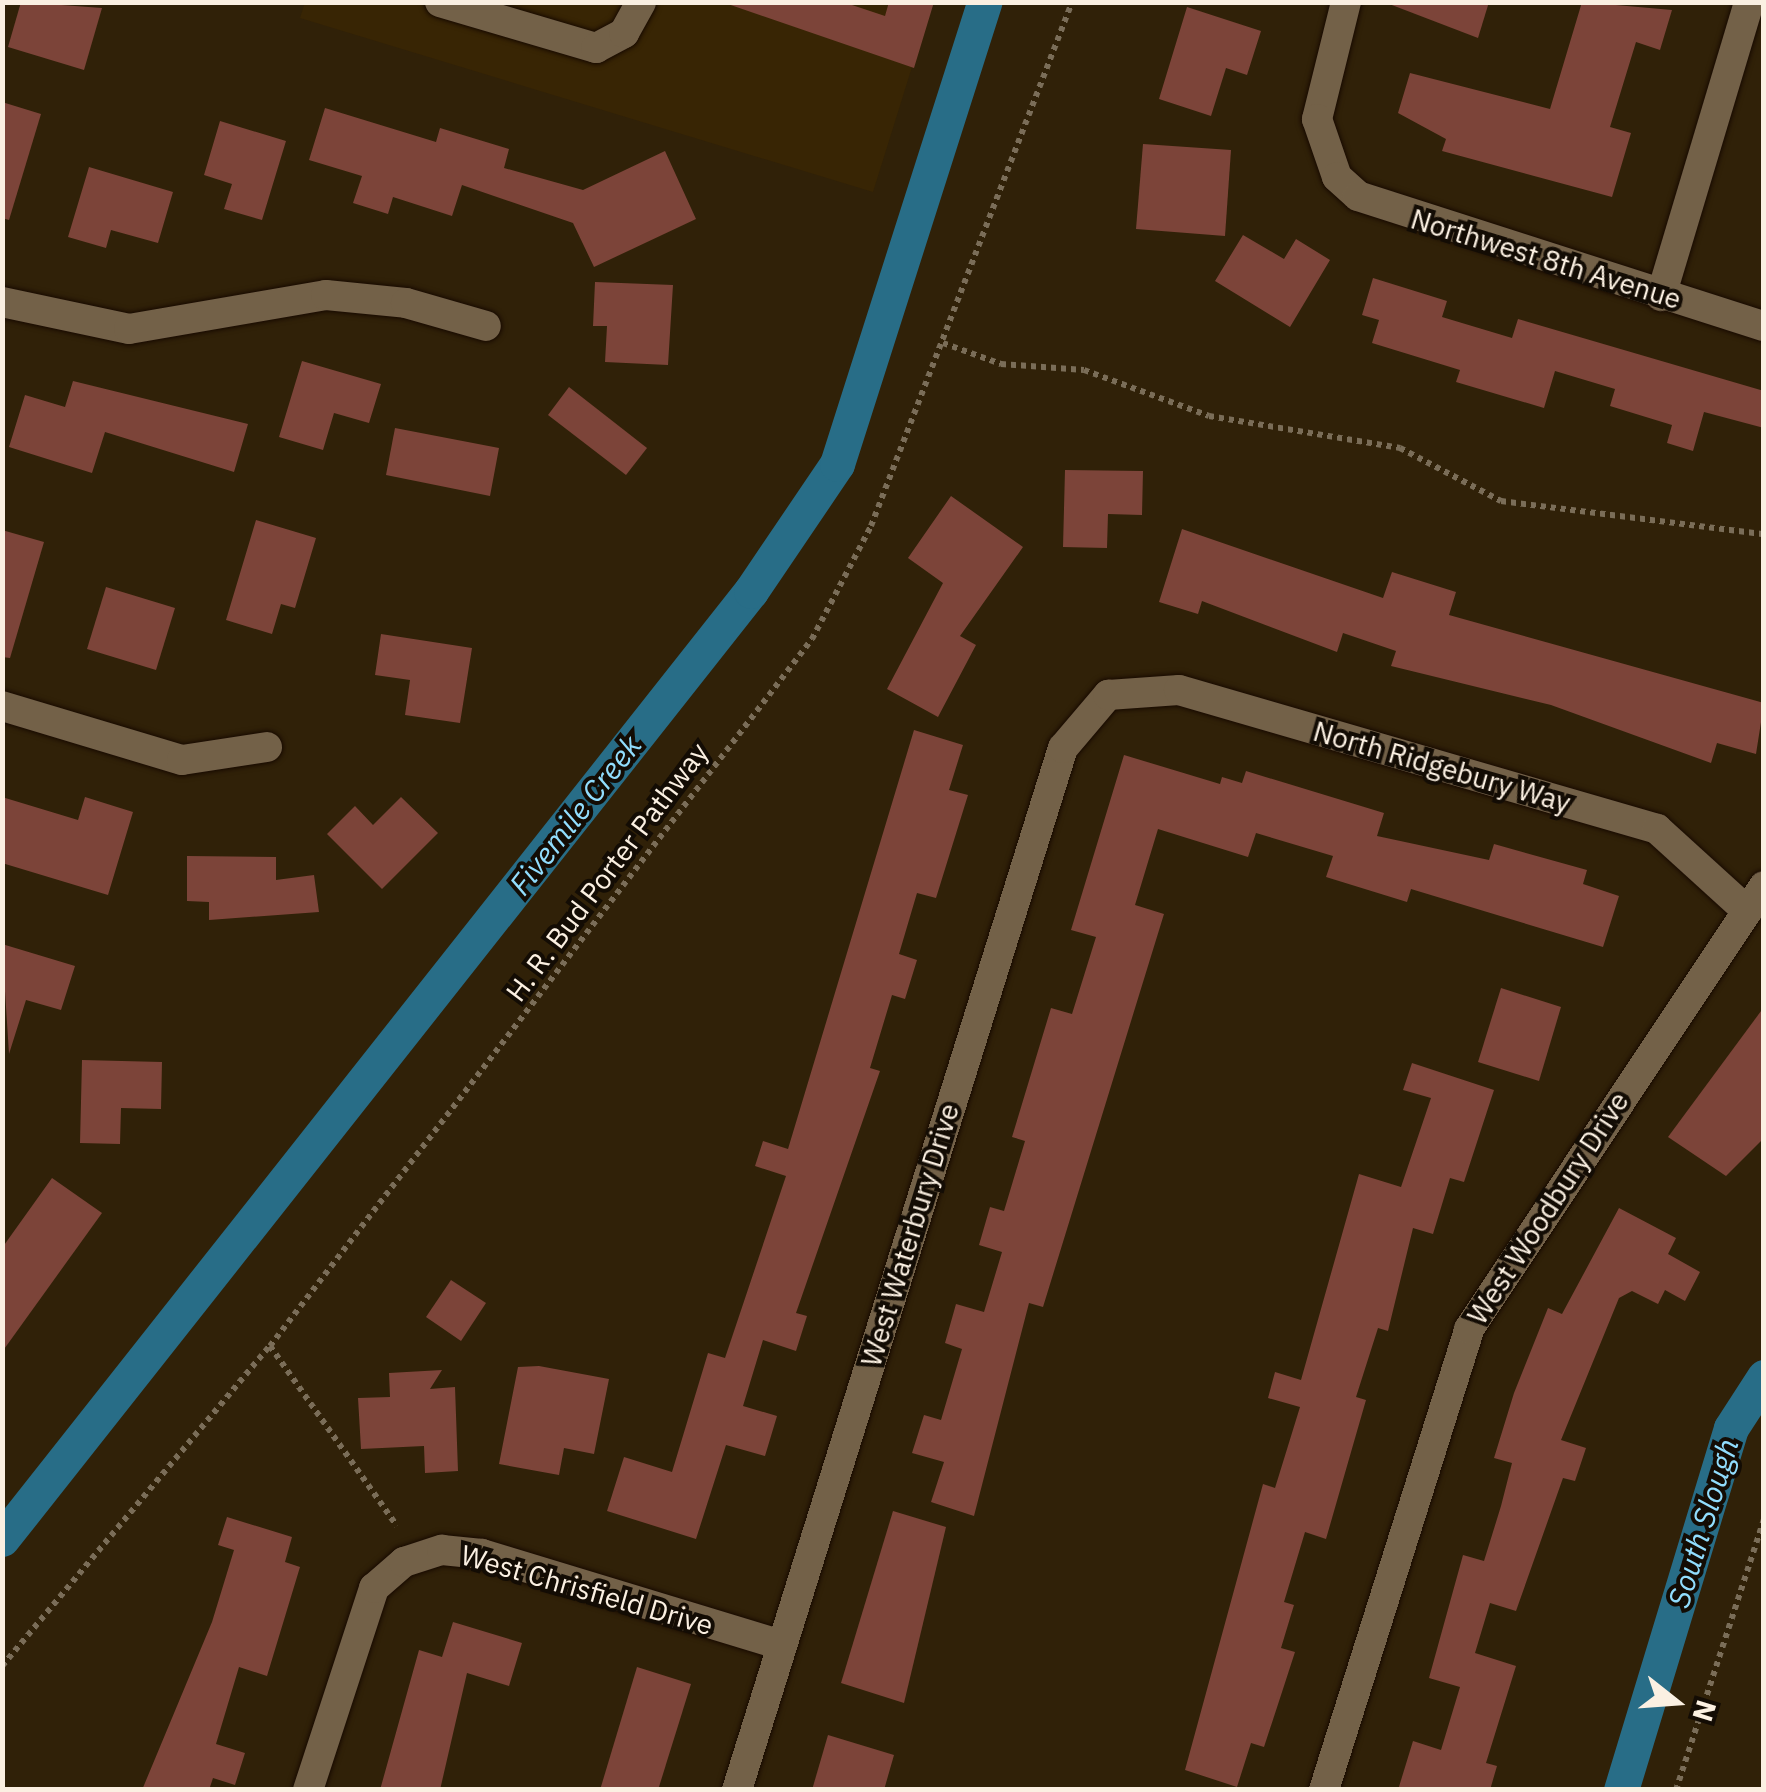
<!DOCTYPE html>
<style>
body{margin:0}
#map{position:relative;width:1766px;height:1792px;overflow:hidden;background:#302108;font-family:"IBM Plex Sans",sans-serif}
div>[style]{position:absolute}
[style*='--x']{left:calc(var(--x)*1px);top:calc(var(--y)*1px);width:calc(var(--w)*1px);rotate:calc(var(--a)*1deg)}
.built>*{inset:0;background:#382504}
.canal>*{height:35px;margin:-17.5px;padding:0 17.5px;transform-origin:17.5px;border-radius:17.5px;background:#286d87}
.building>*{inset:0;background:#7c4439}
.path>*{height:6px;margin-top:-3px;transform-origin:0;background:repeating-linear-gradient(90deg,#7a6d58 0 5px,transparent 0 10px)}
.roads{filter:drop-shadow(0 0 2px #180a00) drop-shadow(0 0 2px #180a00)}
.minor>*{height:30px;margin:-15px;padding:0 15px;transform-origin:15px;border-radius:15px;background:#736148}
span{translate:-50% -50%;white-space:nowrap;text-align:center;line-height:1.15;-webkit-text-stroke:8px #130c04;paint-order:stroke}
.street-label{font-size:28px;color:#fbf0e2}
.water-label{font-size:30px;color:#91ddfd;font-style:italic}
.frame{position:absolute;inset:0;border:5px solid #fbf0e2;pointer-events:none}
.north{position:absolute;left:1626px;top:1652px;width:100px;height:100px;-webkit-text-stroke:8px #130c04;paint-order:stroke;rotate:107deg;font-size:28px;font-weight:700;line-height:40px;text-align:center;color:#fbf0e2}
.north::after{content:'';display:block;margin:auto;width:35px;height:45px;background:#fbf0e2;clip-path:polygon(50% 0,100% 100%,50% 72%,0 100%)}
</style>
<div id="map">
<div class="built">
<i style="clip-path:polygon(305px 2px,932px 3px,873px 192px,300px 18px)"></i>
</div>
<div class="canal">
<i style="--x:2;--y:1539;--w:1208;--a:-51.69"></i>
<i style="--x:751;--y:591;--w:153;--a:-55.9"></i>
<i style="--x:837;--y:464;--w:485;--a:-72.3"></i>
<i style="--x:1621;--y:1790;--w:378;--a:-73.1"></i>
<i style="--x:1731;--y:1428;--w:61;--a:-57.1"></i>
</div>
<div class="building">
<i style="clip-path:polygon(21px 2px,102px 8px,84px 70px,8px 47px)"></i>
<i style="clip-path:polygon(722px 2px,843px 2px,885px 16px,889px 2px,934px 2px,914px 68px)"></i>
<i style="clip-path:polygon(1384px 2px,1489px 2px,1478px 38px)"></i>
<i style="clip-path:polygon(1582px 2px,1672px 10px,1660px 50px,1636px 42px,1610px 127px,1631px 133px,1612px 197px,1442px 151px,1446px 139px,1398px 113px,1410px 73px,1550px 109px)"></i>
<i style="clip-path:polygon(1187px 7px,1261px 31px,1247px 75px,1226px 68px,1211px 116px,1159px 99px)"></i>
<i style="clip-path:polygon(2px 102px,41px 114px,9px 220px,2px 218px)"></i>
<i style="clip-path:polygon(325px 108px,436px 142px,440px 128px,509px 149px,504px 168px,583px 190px,665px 151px,696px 219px,594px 267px,573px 223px,462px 185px,452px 216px,393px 197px,388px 214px,353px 203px,362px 176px,309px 160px)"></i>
<i style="clip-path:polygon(220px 121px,286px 141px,262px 220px,224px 209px,232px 184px,204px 175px)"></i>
<i style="clip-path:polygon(1143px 144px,1231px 150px,1225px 236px,1136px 229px)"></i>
<i style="clip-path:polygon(89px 167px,173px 192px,158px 243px,111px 230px,106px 248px,68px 237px)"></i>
<i style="clip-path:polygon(1243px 235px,1284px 259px,1296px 239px,1330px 260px,1290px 327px,1215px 281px)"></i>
<i style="clip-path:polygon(1373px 278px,1447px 301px,1442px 317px,1512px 338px,1518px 319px,1764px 391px,1764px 428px,1704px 412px,1693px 451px,1667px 443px,1672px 425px,1610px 406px,1615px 389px,1555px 371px,1544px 408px,1456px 382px,1460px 370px,1372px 343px,1379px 320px,1362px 315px)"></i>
<i style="clip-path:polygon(595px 282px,673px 285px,668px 365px,605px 362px,607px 326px,593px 326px)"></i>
<i style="clip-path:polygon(302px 361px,381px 384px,369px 423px,334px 413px,323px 450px,279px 437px)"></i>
<i style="clip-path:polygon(73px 381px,248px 424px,234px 472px,105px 432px,92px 473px,9px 447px,25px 395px,65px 407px)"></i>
<i style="clip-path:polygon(569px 387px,647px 448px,626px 475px,548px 415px)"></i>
<i style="clip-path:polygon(395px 428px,499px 448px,490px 496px,386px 475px)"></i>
<i style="clip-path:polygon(1065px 470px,1143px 471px,1142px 515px,1108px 514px,1107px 548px,1063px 547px)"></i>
<i style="clip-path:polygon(951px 496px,1023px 547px,960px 636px,976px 645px,938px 717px,887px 689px,943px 583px,908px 558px)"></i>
<i style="clip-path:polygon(256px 520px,316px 538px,295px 608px,281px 604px,272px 634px,226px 620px)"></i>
<i style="clip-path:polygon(1182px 529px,1383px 598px,1392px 572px,1456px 592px,1449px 615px,1764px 703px,1756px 754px,1717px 743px,1711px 763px,1551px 705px,1391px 666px,1396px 651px,1343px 633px,1337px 652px,1202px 601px,1198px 614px,1159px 602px)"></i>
<i style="clip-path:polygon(2px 530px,44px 542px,10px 658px,2px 657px)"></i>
<i style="clip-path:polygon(106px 587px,175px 608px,156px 670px,87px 649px)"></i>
<i style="clip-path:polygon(381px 634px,472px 648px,460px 723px,405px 715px,410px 680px,375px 675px)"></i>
<i style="clip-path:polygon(914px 730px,963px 745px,949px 790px,968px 795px,936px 898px,917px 893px,899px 954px,917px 960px,905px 999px,892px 995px,870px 1068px,880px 1071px,796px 1313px,807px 1316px,796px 1351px,763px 1340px,743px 1406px,777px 1416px,765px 1456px,726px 1445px,696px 1539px,607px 1511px,624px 1457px,672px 1472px,708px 1353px,725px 1358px,786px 1176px,755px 1166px,763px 1141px,788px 1149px)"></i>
<i style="clip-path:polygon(1124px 755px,1220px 784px,1222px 777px,1242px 783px,1246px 771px,1384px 813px,1377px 836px,1489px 860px,1494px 844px,1587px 870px,1583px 884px,1619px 896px,1603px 947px,1411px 889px,1407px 902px,1326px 877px,1333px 856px,1256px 833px,1248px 857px,1158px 829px,1135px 905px,1164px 914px,1043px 1307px,1029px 1303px,974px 1516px,931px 1502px,944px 1462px,912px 1453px,924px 1415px,941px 1420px,962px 1349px,945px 1343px,956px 1304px,984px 1312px,1002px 1252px,979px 1245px,990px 1207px,1004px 1211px,1025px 1141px,1012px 1137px,1051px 1008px,1072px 1014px,1096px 937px,1071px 930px)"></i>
<i style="clip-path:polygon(2px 797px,78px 820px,85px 797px,133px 812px,108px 895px,2px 863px)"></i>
<i style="clip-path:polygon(401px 797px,438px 833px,382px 889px,327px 834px,355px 806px,373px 825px)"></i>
<i style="clip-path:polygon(187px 856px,276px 857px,276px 880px,314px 875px,319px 912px,209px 920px,209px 902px,187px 901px)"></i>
<i style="clip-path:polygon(2px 944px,75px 966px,61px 1010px,26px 1000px,9px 1054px)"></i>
<i style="clip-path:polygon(1501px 988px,1561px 1007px,1539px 1081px,1478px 1062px)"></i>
<i style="clip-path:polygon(1764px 1007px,1764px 1138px,1726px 1176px,1668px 1137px)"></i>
<i style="clip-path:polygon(82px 1060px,162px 1062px,161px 1109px,121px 1108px,120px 1144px,80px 1143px)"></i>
<i style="clip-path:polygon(1412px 1063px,1494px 1090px,1464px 1182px,1450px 1178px,1433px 1234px,1413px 1228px,1388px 1331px,1378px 1328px,1356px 1397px,1366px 1400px,1326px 1539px,1305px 1532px,1284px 1602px,1294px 1605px,1281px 1648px,1295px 1652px,1283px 1689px,1264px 1747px,1251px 1743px,1237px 1787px,1185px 1770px,1263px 1484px,1275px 1488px,1300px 1407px,1268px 1398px,1275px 1372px,1301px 1380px,1359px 1174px,1401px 1187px,1431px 1098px,1403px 1090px)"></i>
<i style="clip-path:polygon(52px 1178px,102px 1213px,2px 1352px,2px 1248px)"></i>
<i style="clip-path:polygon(1619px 1208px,1676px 1238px,1668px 1254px,1700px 1272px,1685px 1301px,1665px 1290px,1658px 1304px,1632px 1291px,1619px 1298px,1561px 1440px,1586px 1448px,1575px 1481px,1563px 1478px,1516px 1611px,1490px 1603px,1475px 1653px,1516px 1666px,1486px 1763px,1497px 1766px,1490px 1790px,1398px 1790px,1413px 1741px,1441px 1750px,1460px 1687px,1429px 1678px,1463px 1555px,1484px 1561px,1501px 1506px,1512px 1463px,1494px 1458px,1514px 1393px,1548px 1308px,1562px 1314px)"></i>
<i style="clip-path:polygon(451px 1280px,486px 1303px,461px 1341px,426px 1317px)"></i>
<i style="clip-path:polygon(539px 1366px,609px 1379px,594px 1454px,564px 1448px,559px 1475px,499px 1464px,518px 1367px)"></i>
<i style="clip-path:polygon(442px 1370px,430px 1389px,455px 1387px,458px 1471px,425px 1473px,424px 1446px,361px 1449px,358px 1398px,390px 1397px,389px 1373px)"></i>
<i style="clip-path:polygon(893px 1511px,946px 1527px,904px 1703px,841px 1683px)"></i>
<i style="clip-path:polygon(227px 1517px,292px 1537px,285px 1562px,300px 1567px,267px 1676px,239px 1667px,216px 1744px,245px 1753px,235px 1785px,213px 1778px,209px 1790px,142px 1790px,212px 1622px,234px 1550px,218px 1545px)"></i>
<i style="clip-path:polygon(453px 1622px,522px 1643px,509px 1686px,467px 1673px,440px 1790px,380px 1790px,419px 1650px,442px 1657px)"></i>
<i style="clip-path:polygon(637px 1667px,691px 1684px,658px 1790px,600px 1790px)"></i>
<i style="clip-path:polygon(828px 1735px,894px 1755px,884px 1790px,812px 1790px)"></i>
</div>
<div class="path">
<i style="--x:943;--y:343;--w:62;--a:19.9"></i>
<i style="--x:1001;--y:364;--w:83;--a:4.1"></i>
<i style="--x:1084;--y:370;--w:133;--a:20.2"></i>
<i style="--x:1209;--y:416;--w:194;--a:9.5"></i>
<i style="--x:1400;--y:448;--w:114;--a:27.7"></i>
<i style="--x:1501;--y:501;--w:265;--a:7.2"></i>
<i style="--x:270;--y:1346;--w:220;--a:54.8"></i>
<i style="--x:2;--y:1666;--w:417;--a:-50.1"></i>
<i style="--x:270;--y:1346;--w:891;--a:-52.53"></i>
<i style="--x:812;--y:639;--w:127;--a:-62.4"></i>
<i style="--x:871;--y:526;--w:561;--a:-69.01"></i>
<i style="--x:1676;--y:1790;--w:285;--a:-72"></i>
</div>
<div class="roads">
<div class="minor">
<i style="--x:440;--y:2;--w:163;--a:16.4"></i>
<i style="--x:596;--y:48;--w:32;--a:-28"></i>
<i style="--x:624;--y:33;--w:35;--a:-61"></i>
<i style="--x:1346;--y:2;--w:121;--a:103.9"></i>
<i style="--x:1317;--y:119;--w:61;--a:71"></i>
<i style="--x:1337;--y:177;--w:28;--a:42"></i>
<i style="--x:1358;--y:196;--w:426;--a:17.8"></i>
<i style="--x:1661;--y:296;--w:307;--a:-73.3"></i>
<i style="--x:2;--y:302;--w:130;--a:12"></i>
<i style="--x:129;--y:329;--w:200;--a:-9.8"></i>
<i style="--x:326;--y:295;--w:80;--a:5.7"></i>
<i style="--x:406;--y:303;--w:83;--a:16"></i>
<i style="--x:2;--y:706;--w:188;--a:16.7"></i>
<i style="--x:182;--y:760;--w:86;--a:-8.7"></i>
<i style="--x:308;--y:1790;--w:213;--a:-71.9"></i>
<i style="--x:374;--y:1588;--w:40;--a:-41"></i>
<i style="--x:404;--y:1562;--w:40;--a:-18"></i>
<i style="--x:442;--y:1550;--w:40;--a:5.7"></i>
<i style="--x:482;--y:1554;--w:313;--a:16.9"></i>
<i style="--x:737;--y:1790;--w:1092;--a:-72.63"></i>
<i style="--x:1063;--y:748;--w:70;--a:-49.7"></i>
<i style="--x:1108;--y:695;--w:71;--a:-4"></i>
<i style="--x:1179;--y:690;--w:498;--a:16.2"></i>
<i style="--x:1657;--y:829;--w:122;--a:42.3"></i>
<i style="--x:1324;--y:1790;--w:483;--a:-72.5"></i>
<i style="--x:1469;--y:1329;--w:532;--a:-56.34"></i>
</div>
</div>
<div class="street-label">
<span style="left:1546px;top:259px;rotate:17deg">Northwest 8th Avenue</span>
<span style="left:1442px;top:767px;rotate:16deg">North Ridgebury Way</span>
<span style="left:607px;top:872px;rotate:-53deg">H. R. Bud Porter Pathway</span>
<span style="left:1548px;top:1208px;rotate:-57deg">West Woodbury Drive</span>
<span style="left:910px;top:1235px;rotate:-73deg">West Waterbury Drive</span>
<span style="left:587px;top:1590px;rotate:16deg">West Chrisfield Drive</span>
</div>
<div class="water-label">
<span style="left:575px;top:815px;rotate:-52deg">Fivemile Creek</span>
<span style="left:1703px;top:1523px;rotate:-73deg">South Slough</span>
</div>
<div class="frame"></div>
<div class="north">N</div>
</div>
